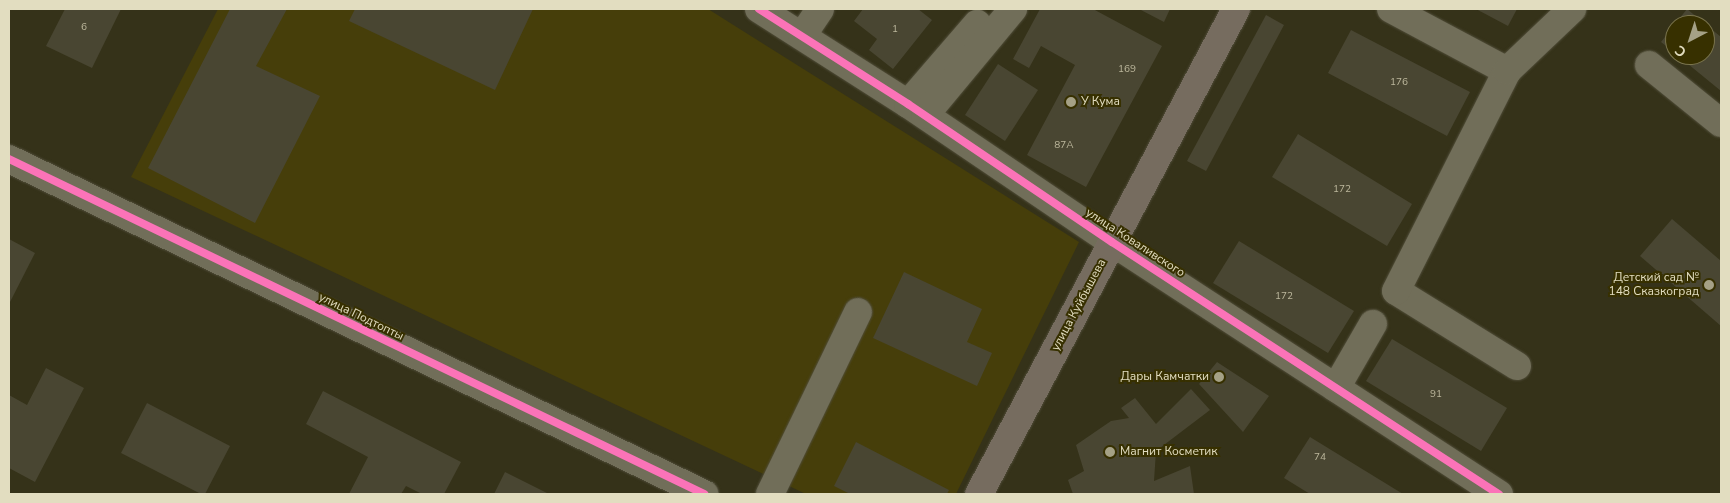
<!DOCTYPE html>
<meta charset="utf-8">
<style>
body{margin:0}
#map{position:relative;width:1730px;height:503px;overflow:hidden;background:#353219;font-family:"Nunito Sans",sans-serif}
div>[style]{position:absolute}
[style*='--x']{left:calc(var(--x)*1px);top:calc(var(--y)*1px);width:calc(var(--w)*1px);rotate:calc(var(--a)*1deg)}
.built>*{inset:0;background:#463e0a}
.building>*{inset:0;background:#494632}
.roads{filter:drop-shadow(0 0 1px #504d39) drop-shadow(0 0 1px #504d39)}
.minor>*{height:28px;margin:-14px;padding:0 14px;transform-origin:14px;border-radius:14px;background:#716e59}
.major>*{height:28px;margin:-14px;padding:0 14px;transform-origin:14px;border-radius:14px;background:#766c5f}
.cycleway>*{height:8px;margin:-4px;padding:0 4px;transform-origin:4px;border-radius:4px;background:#fb73b8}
.dots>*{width:14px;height:14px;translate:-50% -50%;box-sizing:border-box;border:2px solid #373000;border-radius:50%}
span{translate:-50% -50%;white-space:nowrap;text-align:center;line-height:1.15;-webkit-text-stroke:4px #373000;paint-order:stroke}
.number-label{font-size:10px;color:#bcb79c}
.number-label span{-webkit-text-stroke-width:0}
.poi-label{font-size:12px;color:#e2ddc0}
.left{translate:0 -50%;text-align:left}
.right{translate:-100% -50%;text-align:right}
.street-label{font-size:12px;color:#e2ddc0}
.frame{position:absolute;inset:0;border:10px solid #e2ddc0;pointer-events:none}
.north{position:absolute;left:1665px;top:15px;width:50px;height:50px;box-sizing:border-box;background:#373000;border:1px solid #7b754d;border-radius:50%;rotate:220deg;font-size:14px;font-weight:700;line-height:20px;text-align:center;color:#e2ddc0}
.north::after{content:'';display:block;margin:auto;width:18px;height:22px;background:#a5a186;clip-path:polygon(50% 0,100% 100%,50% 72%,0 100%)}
</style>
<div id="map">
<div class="built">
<i style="clip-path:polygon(218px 9px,708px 9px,1079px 242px,956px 494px,806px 494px,131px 177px)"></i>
</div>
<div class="building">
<i style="clip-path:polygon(65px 9px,121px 9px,92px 68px,46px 46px)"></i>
<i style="clip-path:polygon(230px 9px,287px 9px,256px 66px,320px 96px,255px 223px,148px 168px)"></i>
<i style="clip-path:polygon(355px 9px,533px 9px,495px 90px,349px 21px)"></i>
<i style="clip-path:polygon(863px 9px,918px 9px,932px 20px,893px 69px,869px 50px,877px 39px,854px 21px)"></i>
<i style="clip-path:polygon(1040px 9px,1093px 9px,1162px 46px,1086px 187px,1027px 155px,1075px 65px,1041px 46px,1029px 68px,1013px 59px)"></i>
<i style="clip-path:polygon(1139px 9px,1170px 9px,1164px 22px)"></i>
<i style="clip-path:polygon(1476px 9px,1517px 9px,1508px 26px)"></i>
<i style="clip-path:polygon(1687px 9px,1721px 37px,1721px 91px,1677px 55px,1705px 55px,1705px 25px,1675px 25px,1675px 53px,1661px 42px)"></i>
<i style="clip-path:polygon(1266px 15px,1284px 25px,1206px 171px,1187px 161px)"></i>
<i style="clip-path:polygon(1351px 30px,1470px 92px,1447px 136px,1328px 73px)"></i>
<i style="clip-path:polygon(998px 64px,1038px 90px,1005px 141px,965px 115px)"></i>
<i style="clip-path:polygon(1298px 134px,1412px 204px,1387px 246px,1272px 177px)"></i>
<i style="clip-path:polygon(1672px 219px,1721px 261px,1721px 326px,1640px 256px)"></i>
<i style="clip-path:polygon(9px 239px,35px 253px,9px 304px)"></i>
<i style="clip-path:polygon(1239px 241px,1354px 311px,1328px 353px,1213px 283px)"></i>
<i style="clip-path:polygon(904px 272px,982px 309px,967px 342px,992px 353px,977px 386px,873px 338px)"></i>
<i style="clip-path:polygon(1392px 339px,1507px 408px,1481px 451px,1366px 381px)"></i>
<i style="clip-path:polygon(1217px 362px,1269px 396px,1243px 432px,1199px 384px)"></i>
<i style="clip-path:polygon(46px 368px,84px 388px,35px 482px,9px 468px,9px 395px,27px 405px)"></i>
<i style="clip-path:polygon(1191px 389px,1210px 410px,1156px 451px,1154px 481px,1190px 466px,1194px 494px,1073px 494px,1068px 480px,1084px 471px,1076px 445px,1111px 421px,1129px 418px,1121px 408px,1135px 398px,1156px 424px)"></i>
<i style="clip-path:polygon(323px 391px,461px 462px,444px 494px,422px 494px,406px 486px,401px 494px,349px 494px,368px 457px,306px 424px)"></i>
<i style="clip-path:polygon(147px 403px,230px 446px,205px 494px,201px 494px,121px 453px)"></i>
<i style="clip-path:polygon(1310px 437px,1403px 494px,1310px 494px,1284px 478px)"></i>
<i style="clip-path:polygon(856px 442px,949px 490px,947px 494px,850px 494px,834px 486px)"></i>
<i style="clip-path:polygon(505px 472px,549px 494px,494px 494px)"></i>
</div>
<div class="roads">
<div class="minor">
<i style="--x:759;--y:9;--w:177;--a:32.5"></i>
<i style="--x:908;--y:104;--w:246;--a:34.1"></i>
<i style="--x:1112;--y:242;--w:462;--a:33.1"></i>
<i style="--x:1391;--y:9;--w:132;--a:28.1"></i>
<i style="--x:802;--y:36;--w:32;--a:-56"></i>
<i style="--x:1649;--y:65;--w:92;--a:38.9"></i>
<i style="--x:908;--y:104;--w:106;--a:-49.2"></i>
<i style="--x:925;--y:115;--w:138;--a:-50.3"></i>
<i style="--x:9;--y:159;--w:772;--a:25.73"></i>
<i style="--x:1517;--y:366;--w:142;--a:-148.2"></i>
<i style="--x:1396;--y:291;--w:246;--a:-63.2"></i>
<i style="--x:1507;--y:71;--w:90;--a:-43.6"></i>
<i style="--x:1336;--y:388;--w:74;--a:-60"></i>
<i style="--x:770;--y:494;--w:202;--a:-64.2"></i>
</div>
<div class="major">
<i style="--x:979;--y:494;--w:549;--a:-62.08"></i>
</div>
</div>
<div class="cycleway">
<i style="--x:759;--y:9;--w:177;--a:32.5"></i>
<i style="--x:908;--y:104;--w:246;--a:34.1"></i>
<i style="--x:1112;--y:242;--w:462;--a:33.1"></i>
<i style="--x:9;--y:159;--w:772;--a:25.73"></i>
</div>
<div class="dots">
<i style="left:1071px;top:102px;background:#a5a186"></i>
<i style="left:1709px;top:285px;background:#a5a186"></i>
<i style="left:1219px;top:377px;background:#a5a186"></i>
<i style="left:1110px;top:452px;background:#a5a186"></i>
</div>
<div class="number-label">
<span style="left:84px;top:28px">6</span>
<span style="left:895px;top:30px">1</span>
<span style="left:1127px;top:70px">169</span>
<span style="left:1399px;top:83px">176</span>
<span style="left:1064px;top:146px">87А</span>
<span style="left:1342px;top:190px">172</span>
<span style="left:1284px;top:297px">172</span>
<span style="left:1436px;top:395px">91</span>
<span style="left:1320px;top:458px">74</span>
</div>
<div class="poi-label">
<span class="left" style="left:1081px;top:102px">У Кума</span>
<span class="right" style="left:1699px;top:285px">Детский сад №<br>148 Сказкоград</span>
<span class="right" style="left:1209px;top:377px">Дары Камчатки</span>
<span class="left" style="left:1120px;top:452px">Магнит Косметик</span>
</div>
<div class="street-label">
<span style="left:1135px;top:243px;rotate:33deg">улица Коваливского</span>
<span style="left:1079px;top:305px;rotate:-62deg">улица Куйбышева</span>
<span style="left:361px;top:317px;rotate:26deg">улица Подтопты</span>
</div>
<div class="frame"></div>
<div class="north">С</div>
</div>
